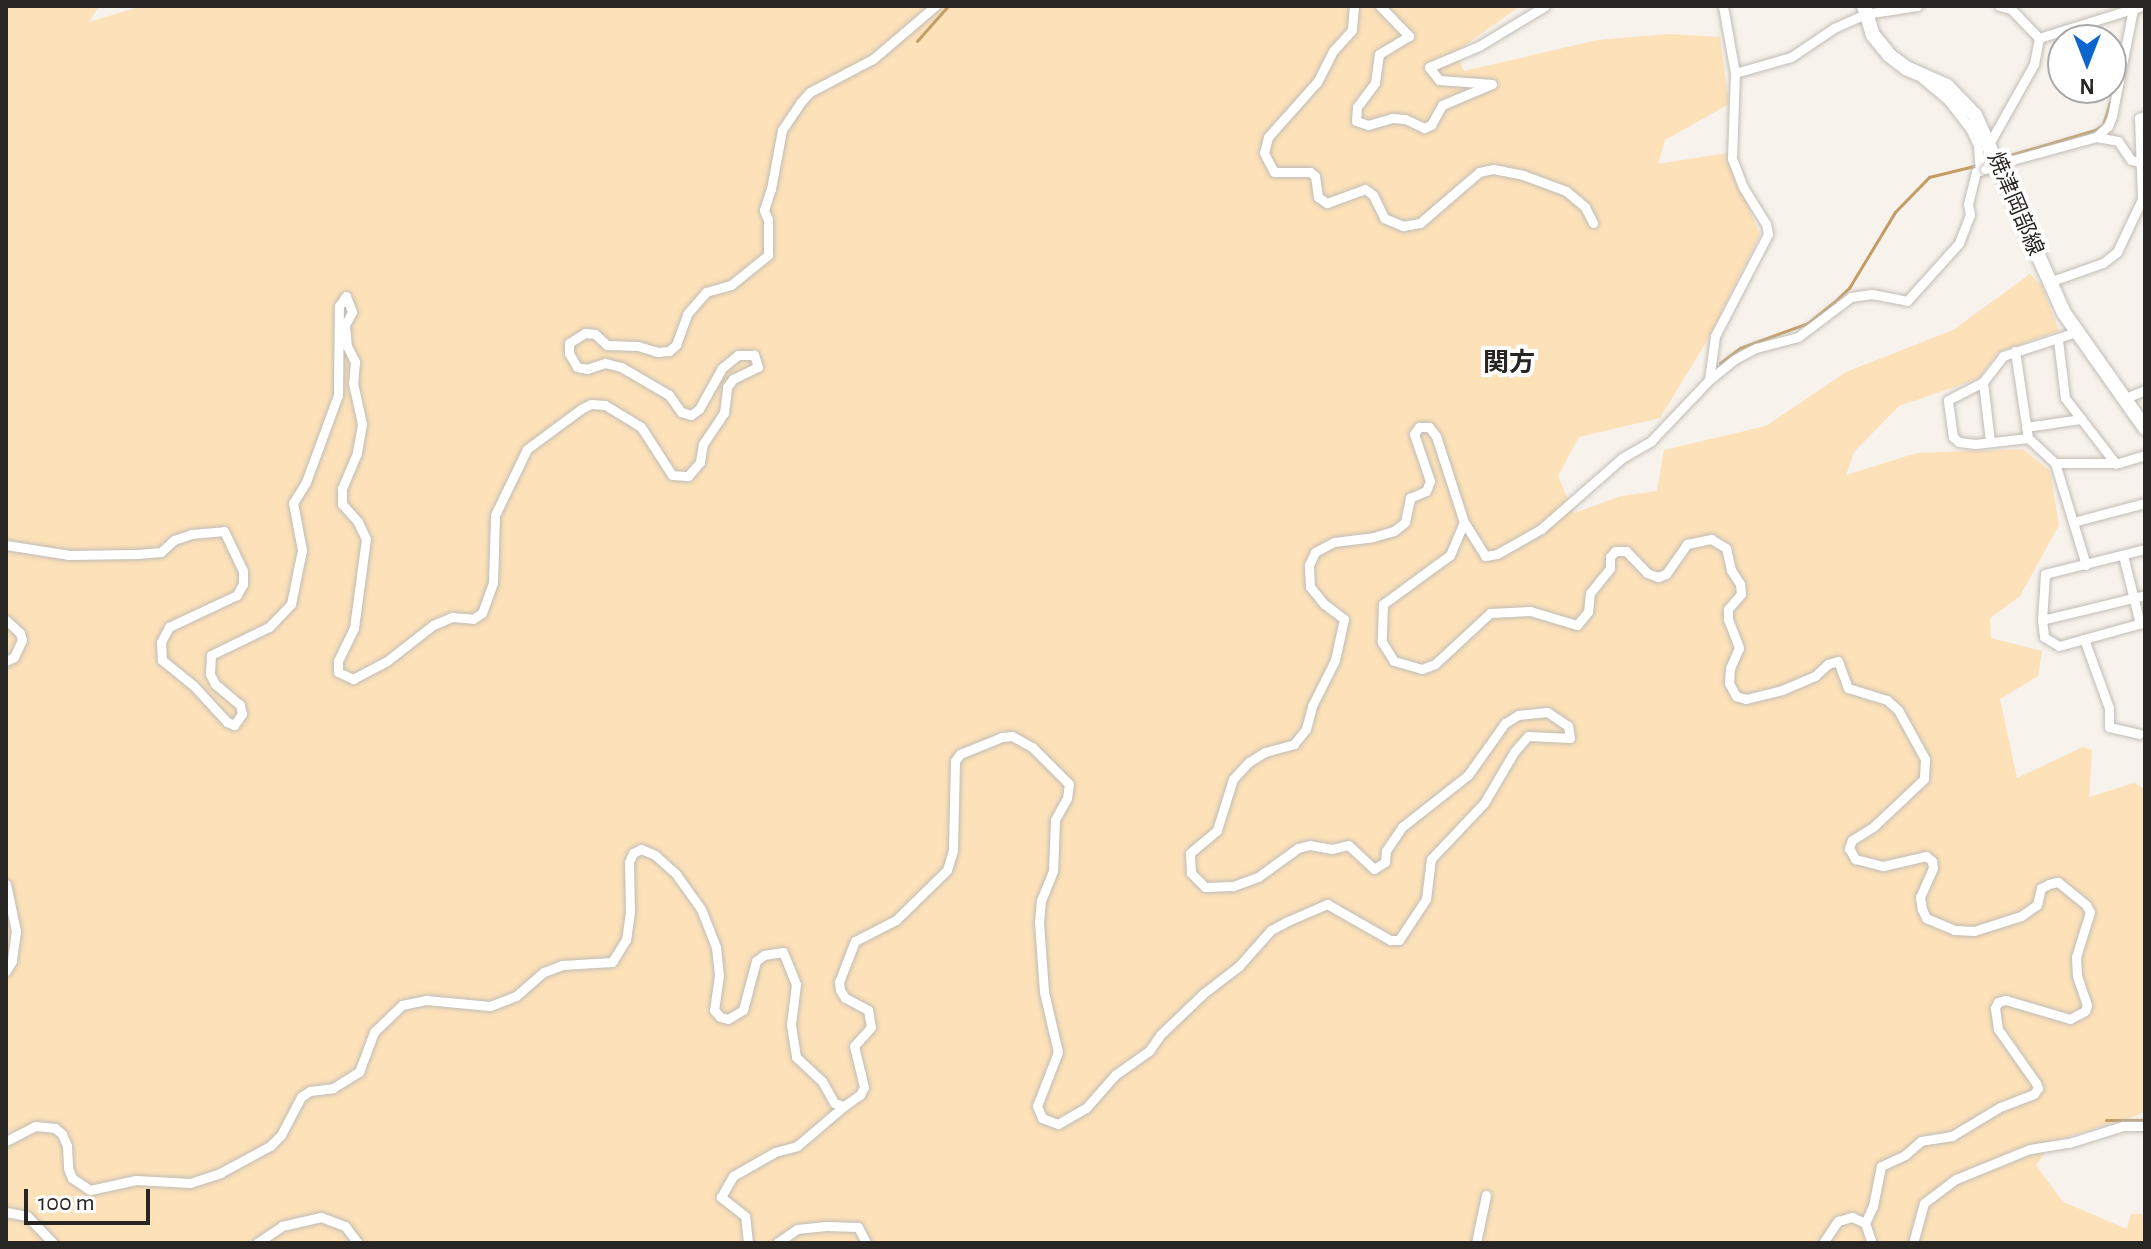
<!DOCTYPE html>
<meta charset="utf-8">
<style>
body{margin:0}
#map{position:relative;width:2151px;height:1249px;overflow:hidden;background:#f7f2eb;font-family:"Alegreya Sans","Noto Sans JP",sans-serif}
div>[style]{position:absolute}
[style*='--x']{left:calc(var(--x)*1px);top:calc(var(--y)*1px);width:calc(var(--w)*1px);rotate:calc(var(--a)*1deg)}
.green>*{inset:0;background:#fce1b9}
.stream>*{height:3px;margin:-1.5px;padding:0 1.5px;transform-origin:1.5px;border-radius:1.5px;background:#c29d64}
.roads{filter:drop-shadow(0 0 2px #c0bcb5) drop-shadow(0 0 2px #c0bcb5)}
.street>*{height:9px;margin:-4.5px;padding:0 4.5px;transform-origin:4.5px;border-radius:4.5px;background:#fff}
.secondary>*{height:14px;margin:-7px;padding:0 7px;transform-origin:7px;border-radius:7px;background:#fff}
.bridges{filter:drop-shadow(0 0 2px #c0bcb5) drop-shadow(0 0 2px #c0bcb5)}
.street-bridge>*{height:9px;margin:-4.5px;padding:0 4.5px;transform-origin:4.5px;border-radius:4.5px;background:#fff}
span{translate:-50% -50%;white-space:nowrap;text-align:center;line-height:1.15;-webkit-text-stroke:8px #fff;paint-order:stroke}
.street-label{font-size:22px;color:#282623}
.quarter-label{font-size:26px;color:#282623;font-weight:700}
.frame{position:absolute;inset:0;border:8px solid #282623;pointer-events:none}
.north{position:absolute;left:2047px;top:24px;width:80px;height:80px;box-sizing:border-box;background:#fff;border:2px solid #a9a8a7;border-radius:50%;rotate:180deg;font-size:22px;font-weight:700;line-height:32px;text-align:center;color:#282623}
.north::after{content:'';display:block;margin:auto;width:28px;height:36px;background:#0d66d0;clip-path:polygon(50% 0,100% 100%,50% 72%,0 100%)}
.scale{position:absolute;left:24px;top:1189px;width:126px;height:36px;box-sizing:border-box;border:4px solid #282623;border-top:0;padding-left:10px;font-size:24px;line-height:28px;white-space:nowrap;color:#282623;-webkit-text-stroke:6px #fff;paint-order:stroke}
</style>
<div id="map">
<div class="green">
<i style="clip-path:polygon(6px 6px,99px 6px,89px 22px,142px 6px,1520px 6px,1456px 52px,1464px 71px,1598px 40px,1668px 34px,1720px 37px,1729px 104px,1665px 140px,1658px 164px,1727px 153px,1760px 235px,1708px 339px,1660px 418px,1579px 437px,1558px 476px,1574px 513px,1621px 496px,1657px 491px,1664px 450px,1766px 426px,1846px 372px,1953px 330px,2030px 274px,2042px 286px,2059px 331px,1999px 352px,1978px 379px,1899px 406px,1854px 452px,1846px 475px,1917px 453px,2023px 449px,2050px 471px,2059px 525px,2020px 596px,1990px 618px,1991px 638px,2042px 651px,2038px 676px,2000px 699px,2017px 778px,2083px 747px,2092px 750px,2089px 797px,2134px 783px,2145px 789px,2145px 1106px,2141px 1114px,2054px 1141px,2036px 1165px,2063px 1202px,2127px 1229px,2131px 1214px,2145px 1214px,2145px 1243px,6px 1243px)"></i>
</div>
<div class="stream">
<i style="--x:917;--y:41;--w:47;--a:-48.5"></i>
<i style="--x:2000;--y:158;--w:99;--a:-16.4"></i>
<i style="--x:2095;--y:130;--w:9;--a:-32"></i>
<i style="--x:2103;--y:125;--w:24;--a:-73"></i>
<i style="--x:1720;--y:363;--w:25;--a:-37"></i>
<i style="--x:1740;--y:348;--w:72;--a:-20.2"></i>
<i style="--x:1808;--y:323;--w:33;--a:-39"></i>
<i style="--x:1834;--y:302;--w:21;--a:-43"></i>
<i style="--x:1849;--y:288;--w:89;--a:-58.8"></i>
<i style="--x:1895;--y:212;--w:49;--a:-45.8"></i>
<i style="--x:1929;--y:177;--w:63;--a:-13.8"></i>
<i style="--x:2106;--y:1120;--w:39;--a:0"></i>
</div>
<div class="roads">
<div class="street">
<i style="--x:1354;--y:6;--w:24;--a:95"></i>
<i style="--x:1352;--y:30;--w:28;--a:132"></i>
<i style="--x:1333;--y:51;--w:35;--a:117"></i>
<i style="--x:1317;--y:82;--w:74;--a:131.7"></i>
<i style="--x:1268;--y:137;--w:16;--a:104"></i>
<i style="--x:1264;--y:153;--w:21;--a:62"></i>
<i style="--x:1274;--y:172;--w:36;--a:0"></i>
<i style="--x:1310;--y:172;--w:6;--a:39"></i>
<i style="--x:1315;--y:176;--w:21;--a:82"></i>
<i style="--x:1318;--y:197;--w:11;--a:34"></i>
<i style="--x:1327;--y:203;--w:40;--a:-20.2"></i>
<i style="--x:1365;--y:189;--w:10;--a:37"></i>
<i style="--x:1373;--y:195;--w:25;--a:64"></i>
<i style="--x:1384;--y:218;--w:21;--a:23"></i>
<i style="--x:1403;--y:226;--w:17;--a:-10"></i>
<i style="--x:1420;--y:223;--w:78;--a:-40.8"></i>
<i style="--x:1479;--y:172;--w:14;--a:-12"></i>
<i style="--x:1493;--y:169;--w:31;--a:11"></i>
<i style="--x:1523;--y:175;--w:46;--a:20.4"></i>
<i style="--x:1566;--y:191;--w:25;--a:40"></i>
<i style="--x:1585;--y:207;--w:18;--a:63"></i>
<i style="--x:1380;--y:6;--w:42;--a:46"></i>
<i style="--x:1409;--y:36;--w:35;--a:149"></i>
<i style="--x:1379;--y:54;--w:29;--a:98"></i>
<i style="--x:1375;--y:83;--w:30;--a:127"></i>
<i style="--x:1357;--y:107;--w:14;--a:94"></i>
<i style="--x:1356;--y:121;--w:13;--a:18"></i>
<i style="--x:1368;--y:125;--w:25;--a:-16"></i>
<i style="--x:1392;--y:118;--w:13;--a:4"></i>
<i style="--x:1405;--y:119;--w:21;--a:25"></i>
<i style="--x:1424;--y:128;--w:8;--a:-23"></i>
<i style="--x:1431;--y:125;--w:23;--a:-61"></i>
<i style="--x:1442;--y:105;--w:54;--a:-22.8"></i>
<i style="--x:1492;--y:84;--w:53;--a:-175.7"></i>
<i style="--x:1439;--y:80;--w:16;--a:-128"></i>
<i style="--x:1429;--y:67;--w:54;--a:-22.8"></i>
<i style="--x:1479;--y:46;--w:77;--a:-31.2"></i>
<i style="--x:1999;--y:6;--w:12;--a:14"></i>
<i style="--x:2011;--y:9;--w:40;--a:46"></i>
<i style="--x:1735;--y:73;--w:58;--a:-15.9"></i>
<i style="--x:1791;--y:57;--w:52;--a:-34"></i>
<i style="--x:1834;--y:28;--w:34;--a:-24"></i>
<i style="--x:1865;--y:14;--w:53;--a:-8.7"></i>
<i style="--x:1923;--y:79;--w:33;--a:40"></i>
<i style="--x:1948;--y:100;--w:36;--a:52"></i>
<i style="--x:1970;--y:128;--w:19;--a:65"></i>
<i style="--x:1978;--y:145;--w:26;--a:86"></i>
<i style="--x:2096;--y:137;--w:16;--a:-43"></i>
<i style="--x:2108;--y:126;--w:11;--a:-68"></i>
<i style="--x:2112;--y:116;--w:109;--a:-78.9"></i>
<i style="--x:1989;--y:144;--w:92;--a:-60.6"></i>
<i style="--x:2034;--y:64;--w:26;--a:-79"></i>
<i style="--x:2039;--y:38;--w:108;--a:-17.3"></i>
<i style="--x:2005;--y:162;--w:94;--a:-15.4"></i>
<i style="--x:2096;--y:137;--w:22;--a:10"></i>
<i style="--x:2118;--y:141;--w:23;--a:56"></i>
<i style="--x:2131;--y:160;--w:12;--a:14"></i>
<i style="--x:2049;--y:282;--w:57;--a:-19.4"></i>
<i style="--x:2103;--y:263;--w:18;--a:-38"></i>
<i style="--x:2117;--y:252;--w:59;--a:-64.7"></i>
<i style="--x:2142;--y:199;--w:81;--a:-92.1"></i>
<i style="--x:2139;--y:118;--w:6;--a:-18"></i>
<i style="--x:2058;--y:340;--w:58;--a:83.1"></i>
<i style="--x:2065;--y:398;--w:83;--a:52.3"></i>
<i style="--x:2015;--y:351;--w:88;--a:81.5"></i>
<i style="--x:1709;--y:380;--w:44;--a:-82.2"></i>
<i style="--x:1715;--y:336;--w:115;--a:-62.5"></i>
<i style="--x:1768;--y:234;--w:10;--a:-101"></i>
<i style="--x:1766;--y:224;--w:44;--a:-121.9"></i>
<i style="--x:1743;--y:187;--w:31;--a:-111"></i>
<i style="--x:1732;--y:158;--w:85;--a:-88"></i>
<i style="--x:1735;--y:73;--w:68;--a:-100.2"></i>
<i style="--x:1983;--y:382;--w:60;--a:83.3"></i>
<i style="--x:2123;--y:399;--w:24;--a:-22"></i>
<i style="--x:2026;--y:427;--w:56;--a:-8.3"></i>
<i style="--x:2055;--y:463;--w:37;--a:-137"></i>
<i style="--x:2028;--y:438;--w:53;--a:173.5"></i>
<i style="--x:1975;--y:444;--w:16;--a:-173"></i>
<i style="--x:1959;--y:442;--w:8;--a:-140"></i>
<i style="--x:1953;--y:437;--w:37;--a:-98"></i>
<i style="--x:1948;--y:400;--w:39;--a:-27"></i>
<i style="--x:1983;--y:382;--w:33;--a:-52"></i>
<i style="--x:2003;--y:356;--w:77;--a:-18.2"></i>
<i style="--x:1464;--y:522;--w:36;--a:113"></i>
<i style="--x:1450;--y:555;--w:83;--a:143.8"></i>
<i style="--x:1383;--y:604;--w:38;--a:92"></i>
<i style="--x:1382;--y:642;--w:22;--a:58"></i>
<i style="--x:1394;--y:661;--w:29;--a:16"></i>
<i style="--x:1422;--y:669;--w:14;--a:-21"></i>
<i style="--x:1435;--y:664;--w:75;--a:-42.8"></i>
<i style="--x:1490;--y:613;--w:40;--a:-2.9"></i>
<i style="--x:1530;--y:611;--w:49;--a:16.6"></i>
<i style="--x:1577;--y:625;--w:17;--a:-50"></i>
<i style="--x:1588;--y:612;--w:19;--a:-84"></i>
<i style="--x:1590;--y:593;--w:32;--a:-51"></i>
<i style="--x:1610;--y:568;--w:11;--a:-90"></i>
<i style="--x:1610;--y:557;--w:8;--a:-50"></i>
<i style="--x:1615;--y:551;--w:11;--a:0"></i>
<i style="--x:1626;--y:551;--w:30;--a:46"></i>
<i style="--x:1647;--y:573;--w:12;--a:20"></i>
<i style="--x:1658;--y:577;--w:9;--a:-21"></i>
<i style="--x:1666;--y:574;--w:37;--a:-55"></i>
<i style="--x:1687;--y:544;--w:25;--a:-12"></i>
<i style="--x:1711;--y:539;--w:17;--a:31"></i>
<i style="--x:1726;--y:548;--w:23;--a:77"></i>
<i style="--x:1731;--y:570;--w:17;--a:57"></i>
<i style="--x:1740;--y:584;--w:10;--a:84"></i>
<i style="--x:1741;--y:594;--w:20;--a:131"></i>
<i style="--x:1728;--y:609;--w:10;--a:90"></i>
<i style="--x:1728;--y:619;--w:31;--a:69"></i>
<i style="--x:1739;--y:648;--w:22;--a:114"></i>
<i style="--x:1730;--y:668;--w:15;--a:94"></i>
<i style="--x:1729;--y:683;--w:15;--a:62"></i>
<i style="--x:1736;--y:696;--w:10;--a:17"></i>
<i style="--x:1746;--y:699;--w:37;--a:-14"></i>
<i style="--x:1782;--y:690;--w:36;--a:-23"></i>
<i style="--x:1815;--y:676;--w:18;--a:-43"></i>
<i style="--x:1828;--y:664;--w:10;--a:-17"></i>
<i style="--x:1838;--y:661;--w:29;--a:70"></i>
<i style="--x:1848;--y:688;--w:41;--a:17.1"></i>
<i style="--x:1887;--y:700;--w:15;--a:42"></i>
<i style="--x:1898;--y:710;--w:56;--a:61.1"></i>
<i style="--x:1925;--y:759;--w:20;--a:93"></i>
<i style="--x:1924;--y:779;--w:70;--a:136.7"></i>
<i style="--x:1873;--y:827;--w:25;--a:148"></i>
<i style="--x:1852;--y:840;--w:9;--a:111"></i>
<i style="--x:1849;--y:848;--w:13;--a:61"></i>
<i style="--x:1855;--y:859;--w:29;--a:14"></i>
<i style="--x:1883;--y:866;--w:44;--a:-13.1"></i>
<i style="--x:1926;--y:856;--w:8;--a:40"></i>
<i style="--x:1932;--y:861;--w:7;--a:82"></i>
<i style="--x:1933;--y:868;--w:32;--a:114"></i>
<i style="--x:1920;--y:897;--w:12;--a:81"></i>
<i style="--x:1922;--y:909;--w:10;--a:66"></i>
<i style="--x:1926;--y:918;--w:30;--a:23"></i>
<i style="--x:1954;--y:930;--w:20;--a:3"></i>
<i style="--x:1974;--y:931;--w:49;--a:-17.7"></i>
<i style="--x:2021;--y:916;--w:19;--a:-35"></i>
<i style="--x:2037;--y:905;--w:17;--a:-77"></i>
<i style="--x:2041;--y:888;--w:9;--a:-27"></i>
<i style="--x:2049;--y:884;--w:9;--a:-13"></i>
<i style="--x:2058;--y:882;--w:36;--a:39"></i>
<i style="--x:2086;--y:905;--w:8;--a:60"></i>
<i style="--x:2090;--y:912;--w:47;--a:107.3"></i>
<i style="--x:2076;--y:957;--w:19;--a:87"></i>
<i style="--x:2077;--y:976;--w:31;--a:71"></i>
<i style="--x:2087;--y:1005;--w:6;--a:108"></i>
<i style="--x:2085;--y:1011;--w:17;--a:152"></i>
<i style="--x:2070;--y:1019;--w:67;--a:-163.5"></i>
<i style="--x:2006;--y:1000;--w:8;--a:166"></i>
<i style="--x:1998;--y:1002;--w:7;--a:117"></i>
<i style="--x:1995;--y:1008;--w:21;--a:82"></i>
<i style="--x:1998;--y:1029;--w:66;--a:54.9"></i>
<i style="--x:2036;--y:1083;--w:5;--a:68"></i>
<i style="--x:2038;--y:1088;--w:7;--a:124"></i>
<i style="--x:2034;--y:1094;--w:36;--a:159"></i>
<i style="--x:2000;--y:1107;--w:56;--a:148.9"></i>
<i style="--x:1952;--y:1136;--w:31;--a:171"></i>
<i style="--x:1921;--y:1141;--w:21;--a:139"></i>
<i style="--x:1905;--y:1155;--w:26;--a:155"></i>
<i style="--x:1881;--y:1166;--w:41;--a:101.3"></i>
<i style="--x:1873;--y:1206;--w:19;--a:115"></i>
<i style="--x:1865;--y:1223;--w:21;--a:71"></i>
<i style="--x:2073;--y:522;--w:74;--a:-14.8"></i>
<i style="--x:6;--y:545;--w:64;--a:9"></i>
<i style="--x:69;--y:555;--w:68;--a:-0.8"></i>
<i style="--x:137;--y:554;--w:24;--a:-5"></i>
<i style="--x:161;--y:552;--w:18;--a:-43"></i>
<i style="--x:174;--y:540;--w:18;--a:-19"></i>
<i style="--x:191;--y:534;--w:33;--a:-5"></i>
<i style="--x:224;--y:531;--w:44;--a:64.6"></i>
<i style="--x:243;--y:571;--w:13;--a:90"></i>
<i style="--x:243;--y:584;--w:13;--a:119"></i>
<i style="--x:237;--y:595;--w:75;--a:154.8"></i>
<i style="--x:169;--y:627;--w:17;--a:118"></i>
<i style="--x:161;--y:642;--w:18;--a:87"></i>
<i style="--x:162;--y:660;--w:40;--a:39"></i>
<i style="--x:193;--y:685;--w:50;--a:47.4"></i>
<i style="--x:227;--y:722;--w:8;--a:23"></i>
<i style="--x:234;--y:725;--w:14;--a:-54"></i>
<i style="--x:242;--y:714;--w:9;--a:-103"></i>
<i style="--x:240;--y:705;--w:33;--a:-140"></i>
<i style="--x:215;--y:684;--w:11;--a:-117"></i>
<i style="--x:210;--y:674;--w:19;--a:-87"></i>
<i style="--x:211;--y:655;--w:64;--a:-25.8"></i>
<i style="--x:269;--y:627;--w:32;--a:-46"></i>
<i style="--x:291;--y:604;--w:55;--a:-78.5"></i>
<i style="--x:302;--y:550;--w:48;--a:-100.8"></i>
<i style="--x:293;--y:503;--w:25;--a:-58"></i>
<i style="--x:306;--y:482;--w:93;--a:-69.8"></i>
<i style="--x:338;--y:395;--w:89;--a:-89.4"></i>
<i style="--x:339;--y:306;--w:12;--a:-55"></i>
<i style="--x:346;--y:296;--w:17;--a:69"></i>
<i style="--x:352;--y:312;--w:15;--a:118"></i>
<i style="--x:345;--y:325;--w:21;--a:85"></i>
<i style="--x:347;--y:346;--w:18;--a:63"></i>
<i style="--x:355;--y:362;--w:21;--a:95"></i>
<i style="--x:353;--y:383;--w:42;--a:77.6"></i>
<i style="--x:362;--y:424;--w:29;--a:100"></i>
<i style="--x:357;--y:453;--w:39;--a:113"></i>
<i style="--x:342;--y:489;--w:15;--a:90"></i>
<i style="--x:342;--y:504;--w:24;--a:48"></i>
<i style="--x:358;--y:522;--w:19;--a:65"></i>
<i style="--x:366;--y:539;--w:90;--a:97.7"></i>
<i style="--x:354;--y:628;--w:37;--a:116"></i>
<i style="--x:338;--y:661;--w:11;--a:90"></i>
<i style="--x:338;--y:672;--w:17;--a:25"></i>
<i style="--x:353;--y:679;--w:38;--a:-28"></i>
<i style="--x:387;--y:661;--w:58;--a:-38"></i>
<i style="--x:433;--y:625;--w:21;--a:-23"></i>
<i style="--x:452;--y:617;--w:21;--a:5"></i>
<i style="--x:473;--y:619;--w:11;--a:-34"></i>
<i style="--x:482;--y:613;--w:32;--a:-70"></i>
<i style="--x:493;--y:583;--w:68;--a:-88.3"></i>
<i style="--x:495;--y:515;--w:73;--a:-64.1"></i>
<i style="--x:527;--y:449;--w:67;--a:-36.5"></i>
<i style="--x:581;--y:409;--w:11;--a:-27"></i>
<i style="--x:591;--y:404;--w:14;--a:4"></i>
<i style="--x:605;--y:405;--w:42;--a:31.4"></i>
<i style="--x:641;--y:427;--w:57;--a:57.1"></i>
<i style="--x:672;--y:475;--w:16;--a:4"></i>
<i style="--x:688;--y:476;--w:18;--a:-49"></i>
<i style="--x:700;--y:462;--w:18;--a:-81"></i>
<i style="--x:703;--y:444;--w:37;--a:-56"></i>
<i style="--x:724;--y:413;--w:26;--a:-83"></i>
<i style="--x:727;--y:387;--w:10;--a:-53"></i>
<i style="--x:733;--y:379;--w:28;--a:-26"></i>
<i style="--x:758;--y:367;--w:13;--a:-108"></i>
<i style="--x:754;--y:355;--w:16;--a:180"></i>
<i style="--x:738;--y:355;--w:21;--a:141"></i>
<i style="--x:722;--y:368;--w:47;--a:119.3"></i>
<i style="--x:699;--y:409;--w:10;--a:143"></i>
<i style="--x:691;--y:415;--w:10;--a:-163"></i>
<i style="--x:681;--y:412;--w:21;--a:-125"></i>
<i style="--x:669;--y:395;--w:56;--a:-149.7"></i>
<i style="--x:621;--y:367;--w:16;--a:-166"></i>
<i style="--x:605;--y:363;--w:19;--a:162"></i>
<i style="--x:587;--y:369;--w:10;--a:-169"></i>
<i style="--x:577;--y:367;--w:16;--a:-120"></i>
<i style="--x:569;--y:353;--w:10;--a:-90"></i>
<i style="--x:569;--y:343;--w:19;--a:-32"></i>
<i style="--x:585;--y:333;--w:10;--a:6"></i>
<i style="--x:595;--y:334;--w:16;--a:43"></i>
<i style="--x:607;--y:345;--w:31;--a:2"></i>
<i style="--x:638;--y:346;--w:21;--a:17"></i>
<i style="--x:658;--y:352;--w:11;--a:-5"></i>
<i style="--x:669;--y:351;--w:9;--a:-41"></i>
<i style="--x:676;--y:345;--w:33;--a:-70"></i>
<i style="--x:687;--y:314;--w:29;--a:-49"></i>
<i style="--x:706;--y:292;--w:26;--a:-16"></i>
<i style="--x:731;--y:285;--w:48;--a:-39"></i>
<i style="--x:768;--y:255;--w:35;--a:-90"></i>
<i style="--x:768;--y:220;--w:11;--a:-112"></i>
<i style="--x:764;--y:210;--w:22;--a:-72"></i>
<i style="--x:771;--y:189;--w:60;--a:-79.4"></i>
<i style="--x:782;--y:130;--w:32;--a:-56"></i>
<i style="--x:800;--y:103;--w:15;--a:-48"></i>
<i style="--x:810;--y:92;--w:71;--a:-27.6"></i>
<i style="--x:873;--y:59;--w:82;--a:-40.5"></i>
<i style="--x:2145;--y:549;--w:103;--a:166"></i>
<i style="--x:2045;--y:574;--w:46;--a:93.7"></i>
<i style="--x:2042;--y:620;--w:17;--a:83"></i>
<i style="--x:2044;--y:637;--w:17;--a:31"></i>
<i style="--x:2059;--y:646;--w:89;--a:-15.6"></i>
<i style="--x:2123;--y:555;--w:71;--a:76.2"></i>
<i style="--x:2086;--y:565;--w:107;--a:-106.9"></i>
<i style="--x:2055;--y:463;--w:64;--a:0"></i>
<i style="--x:2119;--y:463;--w:27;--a:-17"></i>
<i style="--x:6;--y:620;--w:19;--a:43"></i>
<i style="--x:20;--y:633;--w:7;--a:74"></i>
<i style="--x:22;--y:640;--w:19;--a:115"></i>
<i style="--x:14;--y:657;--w:9;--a:153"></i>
<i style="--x:2042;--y:620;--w:106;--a:-13.6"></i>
<i style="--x:2084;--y:639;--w:73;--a:70.1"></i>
<i style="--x:2109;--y:708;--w:19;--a:90"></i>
<i style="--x:2109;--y:727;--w:31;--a:13"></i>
<i style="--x:6;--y:884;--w:48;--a:78"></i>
<i style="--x:16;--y:931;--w:30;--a:98"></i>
<i style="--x:12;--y:961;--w:12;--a:121"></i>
<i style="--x:6;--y:1141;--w:33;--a:-27"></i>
<i style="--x:35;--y:1126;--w:20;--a:6"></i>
<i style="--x:55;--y:1128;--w:9;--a:41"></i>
<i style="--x:62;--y:1134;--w:13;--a:67"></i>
<i style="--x:67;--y:1146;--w:22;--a:87"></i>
<i style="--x:68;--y:1168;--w:11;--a:68"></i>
<i style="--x:72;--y:1178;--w:22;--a:34"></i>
<i style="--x:90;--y:1190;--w:47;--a:-12.3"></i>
<i style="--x:136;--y:1180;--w:54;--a:3.2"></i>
<i style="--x:190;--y:1183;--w:32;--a:-18"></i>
<i style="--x:220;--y:1173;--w:57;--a:-28.4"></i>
<i style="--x:270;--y:1146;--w:16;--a:-45"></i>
<i style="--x:281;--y:1135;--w:43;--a:-62.2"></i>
<i style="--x:301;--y:1097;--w:11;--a:-34"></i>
<i style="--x:310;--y:1091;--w:23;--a:-7"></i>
<i style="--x:333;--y:1088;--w:31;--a:-32"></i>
<i style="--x:359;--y:1072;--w:43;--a:-69.4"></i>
<i style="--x:374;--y:1032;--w:39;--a:-44"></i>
<i style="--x:402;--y:1005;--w:25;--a:-12"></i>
<i style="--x:426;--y:1000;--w:64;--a:5.4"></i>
<i style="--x:490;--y:1006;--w:28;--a:-21"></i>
<i style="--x:516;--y:996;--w:37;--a:-41"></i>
<i style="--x:544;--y:972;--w:19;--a:-21"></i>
<i style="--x:562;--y:965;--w:50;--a:-3.4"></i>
<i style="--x:612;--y:962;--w:26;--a:-58"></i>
<i style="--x:626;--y:940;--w:27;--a:-82"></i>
<i style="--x:630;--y:913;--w:51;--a:-91.1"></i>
<i style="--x:629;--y:862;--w:10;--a:-66"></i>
<i style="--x:633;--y:853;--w:9;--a:-27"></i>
<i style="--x:641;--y:849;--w:15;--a:23"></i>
<i style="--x:655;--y:855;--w:28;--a:42"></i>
<i style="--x:676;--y:874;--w:43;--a:54.5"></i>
<i style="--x:701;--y:909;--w:41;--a:68.5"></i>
<i style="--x:716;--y:947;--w:28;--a:84"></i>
<i style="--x:719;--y:975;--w:35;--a:98"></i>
<i style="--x:714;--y:1010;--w:9;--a:49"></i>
<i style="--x:720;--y:1017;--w:8;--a:14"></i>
<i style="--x:728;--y:1019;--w:17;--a:-31"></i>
<i style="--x:743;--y:1010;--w:51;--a:-75.1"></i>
<i style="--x:756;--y:961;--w:10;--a:-37"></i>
<i style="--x:764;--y:955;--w:19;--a:-9"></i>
<i style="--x:783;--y:952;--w:35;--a:68"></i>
<i style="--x:796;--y:984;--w:41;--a:97"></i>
<i style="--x:791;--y:1025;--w:32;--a:81"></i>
<i style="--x:796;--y:1057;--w:35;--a:43"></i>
<i style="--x:822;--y:1081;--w:25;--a:61"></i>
<i style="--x:834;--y:1103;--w:10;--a:17"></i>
<i style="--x:844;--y:1106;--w:19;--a:-35"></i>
<i style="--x:860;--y:1095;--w:9;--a:-63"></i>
<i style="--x:864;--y:1087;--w:42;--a:-103.7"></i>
<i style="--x:854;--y:1046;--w:25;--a:-48"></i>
<i style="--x:871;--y:1027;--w:17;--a:-100"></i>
<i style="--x:868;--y:1010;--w:26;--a:-152"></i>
<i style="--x:845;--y:998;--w:9;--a:-122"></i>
<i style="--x:840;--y:990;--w:8;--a:-97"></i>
<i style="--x:839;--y:982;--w:44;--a:-68.7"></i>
<i style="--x:855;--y:941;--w:46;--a:-27.1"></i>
<i style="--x:896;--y:920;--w:71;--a:-44.4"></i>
<i style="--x:947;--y:870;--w:21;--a:-73"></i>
<i style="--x:953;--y:850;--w:89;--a:-88.7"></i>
<i style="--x:955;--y:761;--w:9;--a:-54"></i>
<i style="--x:960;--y:754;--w:45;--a:-22"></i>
<i style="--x:1002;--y:737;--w:10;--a:-6"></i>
<i style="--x:1012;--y:736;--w:23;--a:29"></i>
<i style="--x:1032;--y:747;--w:52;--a:45"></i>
<i style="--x:1069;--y:784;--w:14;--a:98"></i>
<i style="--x:1067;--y:798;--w:25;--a:119"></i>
<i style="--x:1055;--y:820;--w:51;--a:92.2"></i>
<i style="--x:1053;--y:871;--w:31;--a:112"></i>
<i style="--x:1041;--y:900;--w:22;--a:95"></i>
<i style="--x:1039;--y:922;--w:70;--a:85.9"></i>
<i style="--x:1044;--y:992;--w:62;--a:76.9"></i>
<i style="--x:1058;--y:1052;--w:58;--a:111.3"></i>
<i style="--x:1037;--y:1106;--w:13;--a:67"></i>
<i style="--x:1042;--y:1118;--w:17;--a:21"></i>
<i style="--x:1058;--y:1124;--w:32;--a:-30"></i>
<i style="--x:1086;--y:1108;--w:44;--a:-48.7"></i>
<i style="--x:1115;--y:1075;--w:42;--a:-35.2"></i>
<i style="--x:1149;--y:1051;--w:19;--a:-55"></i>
<i style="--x:1160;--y:1035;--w:61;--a:-43.7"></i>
<i style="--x:1204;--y:993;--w:44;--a:-37.6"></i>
<i style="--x:1239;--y:966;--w:48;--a:-48.4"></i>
<i style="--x:1271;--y:930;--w:19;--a:-28"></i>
<i style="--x:1288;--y:921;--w:43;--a:-23.6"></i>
<i style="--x:1327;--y:904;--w:73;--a:29.7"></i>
<i style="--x:1390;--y:940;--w:9;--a:0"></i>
<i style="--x:1399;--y:940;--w:49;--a:-56.6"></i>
<i style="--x:1426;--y:899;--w:40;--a:-82.9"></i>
<i style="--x:1431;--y:859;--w:77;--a:-46.6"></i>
<i style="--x:1484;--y:803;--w:59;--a:-59.5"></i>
<i style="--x:1514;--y:752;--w:21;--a:-49"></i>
<i style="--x:1528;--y:736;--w:42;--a:2.7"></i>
<i style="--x:1570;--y:738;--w:12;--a:-99"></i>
<i style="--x:1568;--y:726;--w:25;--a:-146"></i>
<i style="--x:1547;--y:712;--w:29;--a:174"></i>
<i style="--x:1518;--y:715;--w:15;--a:148"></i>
<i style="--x:1505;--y:723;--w:64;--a:125.4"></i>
<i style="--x:1468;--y:775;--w:84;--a:141.8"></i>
<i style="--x:1402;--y:827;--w:29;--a:124"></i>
<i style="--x:1386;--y:851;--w:11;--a:95"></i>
<i style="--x:1385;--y:862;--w:13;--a:148"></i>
<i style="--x:1374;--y:869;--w:35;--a:-137"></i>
<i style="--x:1348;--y:845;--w:16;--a:166"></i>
<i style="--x:1332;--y:849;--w:22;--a:-170"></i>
<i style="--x:1310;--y:845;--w:12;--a:166"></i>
<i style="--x:1298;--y:848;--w:49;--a:144.1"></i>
<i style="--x:1258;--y:877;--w:27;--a:160"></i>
<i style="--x:1233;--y:886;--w:28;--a:178"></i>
<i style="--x:1205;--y:887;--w:20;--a:-135"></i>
<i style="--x:1191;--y:873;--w:20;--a:-93"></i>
<i style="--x:1190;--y:853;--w:35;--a:-40"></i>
<i style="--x:1217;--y:830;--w:53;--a:-72.6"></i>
<i style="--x:1233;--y:779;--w:23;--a:-47"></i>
<i style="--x:1249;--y:762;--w:19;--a:-32"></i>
<i style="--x:1265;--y:752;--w:30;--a:-15"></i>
<i style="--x:1294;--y:744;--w:19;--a:-51"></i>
<i style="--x:1306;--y:729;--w:24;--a:-75"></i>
<i style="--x:1312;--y:706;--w:51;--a:-63.4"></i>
<i style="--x:1335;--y:660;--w:42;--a:-77.6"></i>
<i style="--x:1344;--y:619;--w:25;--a:-143"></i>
<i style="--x:1324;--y:604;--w:22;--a:-129"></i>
<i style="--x:1310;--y:587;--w:22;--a:-93"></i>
<i style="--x:1309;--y:565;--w:14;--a:-65"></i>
<i style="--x:1315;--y:552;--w:21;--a:-28"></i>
<i style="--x:1334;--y:542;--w:39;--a:-7"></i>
<i style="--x:1373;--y:537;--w:22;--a:-16"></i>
<i style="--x:1394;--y:531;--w:14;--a:-39"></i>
<i style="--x:1405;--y:522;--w:25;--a:-78"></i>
<i style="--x:1410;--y:498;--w:17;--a:-24"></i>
<i style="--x:1426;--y:491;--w:11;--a:-68"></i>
<i style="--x:1430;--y:481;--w:50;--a:-108.8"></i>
<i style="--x:1414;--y:434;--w:9;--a:-54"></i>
<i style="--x:1419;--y:427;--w:10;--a:0"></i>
<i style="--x:1429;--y:427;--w:11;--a:52"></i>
<i style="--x:1436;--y:436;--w:90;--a:72"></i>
<i style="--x:1464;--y:522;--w:40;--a:58"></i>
<i style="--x:1485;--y:556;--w:12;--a:-9"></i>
<i style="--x:1497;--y:554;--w:51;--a:-29.6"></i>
<i style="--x:1541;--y:529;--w:108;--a:-41.2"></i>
<i style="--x:1622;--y:458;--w:34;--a:-30"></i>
<i style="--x:1651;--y:441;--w:84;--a:-46.4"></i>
<i style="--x:1709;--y:380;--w:33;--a:-39"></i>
<i style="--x:1735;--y:359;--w:24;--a:-28"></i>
<i style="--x:1756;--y:348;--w:43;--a:-14.7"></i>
<i style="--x:1798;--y:337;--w:66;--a:-37"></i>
<i style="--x:1851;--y:297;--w:21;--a:-8"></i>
<i style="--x:1872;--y:294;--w:36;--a:11"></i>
<i style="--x:1907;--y:301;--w:78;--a:-48.1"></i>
<i style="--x:1959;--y:243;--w:30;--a:-69"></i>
<i style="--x:1970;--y:215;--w:11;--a:-100"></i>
<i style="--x:1968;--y:204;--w:33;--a:-76"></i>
<i style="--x:1976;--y:172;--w:9;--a:-18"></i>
<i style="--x:6;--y:1212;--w:21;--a:11"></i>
<i style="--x:27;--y:1216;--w:37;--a:46"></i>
<i style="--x:257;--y:1243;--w:30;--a:-34"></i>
<i style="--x:282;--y:1226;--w:40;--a:-13"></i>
<i style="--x:321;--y:1217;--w:26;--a:21"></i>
<i style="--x:345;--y:1226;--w:21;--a:53"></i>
<i style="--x:748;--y:1243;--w:27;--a:-96"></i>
<i style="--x:745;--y:1216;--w:31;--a:-142"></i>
<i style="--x:721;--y:1197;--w:24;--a:-60"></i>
<i style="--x:733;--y:1176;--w:48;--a:-29.7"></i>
<i style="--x:775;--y:1152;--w:23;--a:-15"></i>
<i style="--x:797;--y:1146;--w:62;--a:-40.4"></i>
<i style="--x:777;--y:1243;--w:24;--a:-35"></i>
<i style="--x:797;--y:1229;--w:29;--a:-6"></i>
<i style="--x:826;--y:1226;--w:32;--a:2"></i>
<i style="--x:858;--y:1227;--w:18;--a:63"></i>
<i style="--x:1476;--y:1243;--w:49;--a:-78.2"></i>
<i style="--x:1823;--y:1243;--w:27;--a:-56"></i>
<i style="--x:1838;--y:1221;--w:15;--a:-16"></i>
<i style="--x:1852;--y:1217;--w:14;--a:25"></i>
<i style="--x:1913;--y:1243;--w:41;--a:-74.6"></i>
<i style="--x:1924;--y:1203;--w:40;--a:-37"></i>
<i style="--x:1956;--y:1179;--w:80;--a:-22.1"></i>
<i style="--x:2030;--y:1149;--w:39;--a:-9"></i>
<i style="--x:2069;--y:1143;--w:57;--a:-17.5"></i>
<i style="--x:2123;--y:1126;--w:22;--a:0"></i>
</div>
<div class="secondary">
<i style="--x:1864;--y:6;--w:30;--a:73"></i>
<i style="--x:1873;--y:35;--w:26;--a:51"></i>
<i style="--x:1889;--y:55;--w:21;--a:37"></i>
<i style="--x:1906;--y:68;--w:45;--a:23.7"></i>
<i style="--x:1947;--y:86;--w:40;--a:46"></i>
<i style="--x:1975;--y:115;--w:217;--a:65.8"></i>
<i style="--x:2064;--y:313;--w:141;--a:54.8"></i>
</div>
</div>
<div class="bridges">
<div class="street-bridge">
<i style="--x:1985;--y:169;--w:21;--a:-19"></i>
</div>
</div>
<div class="street-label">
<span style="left:2015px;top:204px;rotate:67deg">焼津岡部線</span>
</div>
<div class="quarter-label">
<span style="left:1509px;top:364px">関方</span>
</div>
<div class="frame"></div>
<div class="north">N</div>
<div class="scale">100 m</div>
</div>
